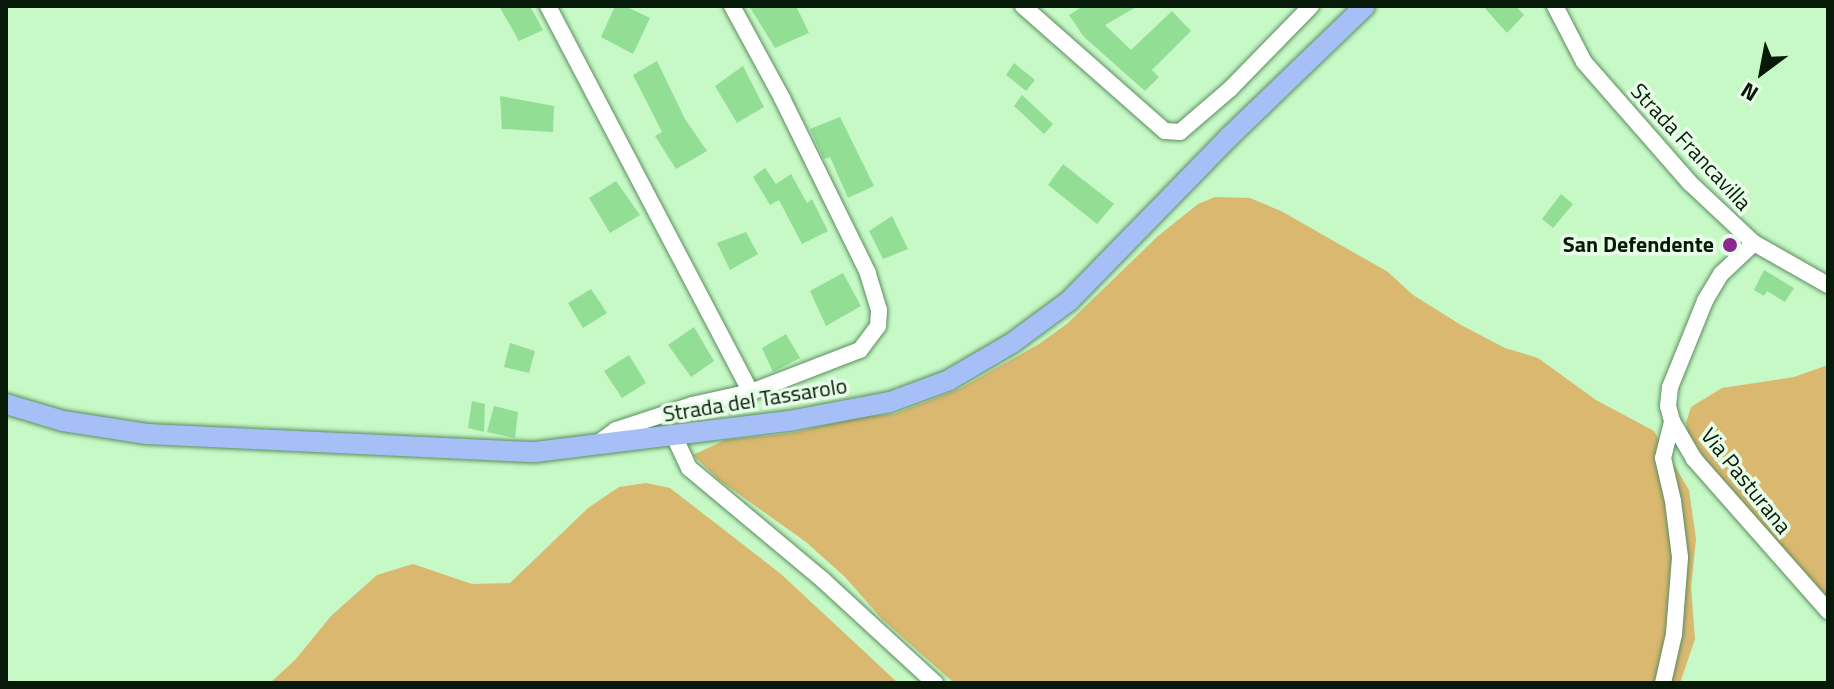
<!DOCTYPE html>
<style>
body{margin:0}
#map{position:relative;width:1834px;height:689px;overflow:hidden;background:#c6f9c6;font-family:"Titillium Web",sans-serif}
div>[style]{position:absolute}
[style*='--x']{left:calc(var(--x)*1px);top:calc(var(--y)*1px);width:calc(var(--w)*1px);rotate:calc(var(--a)*1deg)}
.green>*{inset:0;background:#dab870}
.building>*{inset:0;background:#92de95}
.roads{filter:drop-shadow(0 0 2px #5d8c5f) drop-shadow(0 0 2px #5d8c5f)}
.minor>*{height:16px;margin:-8px;padding:0 8px;transform-origin:8px;border-radius:8px;background:#fff}
.major>*{height:20px;margin:-10px;padding:0 10px;transform-origin:10px;border-radius:10px;background:#a7bff7}
.dots>*{width:22px;height:22px;translate:-50% -50%;box-sizing:border-box;border:4px solid #e8fde8;border-radius:50%}
span{translate:-50% -50%;white-space:nowrap;text-align:center;line-height:1.15;-webkit-text-stroke:7px #e8fde8;paint-order:stroke}
.street-label{font-size:22px;color:#071908}
.poi-label{font-size:22px;color:#071908;font-weight:700}
.right{translate:-100% -50%;text-align:right}
.frame{position:absolute;inset:0;border:8px solid #071908;pointer-events:none}
.north{position:absolute;left:1722px;top:32px;width:80px;height:80px;-webkit-text-stroke:6px #e8fde8;paint-order:stroke;rotate:212deg;font-size:22px;font-weight:700;line-height:32px;text-align:center;color:#071908}
.north::after{content:'';display:block;margin:auto;width:28px;height:36px;background:#071908;clip-path:polygon(50% 0,100% 100%,50% 72%,0 100%)}
</style>
<div id="map">
<div class="green">
<i style="clip-path:polygon(1215px 197px,1250px 198px,1281px 211px,1388px 272px,1413px 295px,1461px 325px,1505px 348px,1538px 358px,1596px 400px,1654px 431px,1689px 490px,1696px 539px,1691px 587px,1695px 639px,1680px 683px,954px 683px,882px 619px,845px 577px,806px 542px,719px 480px,693px 455px,725px 440px,792px 433px,860px 417px,894px 414px,959px 389px,1039px 344px,1068px 323px,1158px 236px,1198px 204px)"></i>
<i style="clip-path:polygon(1828px 365px,1828px 603px,1721px 481px,1688px 435px,1686px 423px,1691px 407px,1722px 388px,1794px 377px)"></i>
<i style="clip-path:polygon(646px 483px,670px 488px,781px 574px,898px 683px,270px 683px,296px 659px,331px 616px,377px 575px,413px 564px,472px 584px,510px 583px,588px 508px,619px 487px)"></i>
</div>
<div class="building">
<i style="clip-path:polygon(499px 6px,530px 6px,543px 30px,519px 41px)"></i>
<i style="clip-path:polygon(615px 6px,625px 6px,650px 18px,633px 54px,601px 37px)"></i>
<i style="clip-path:polygon(749px 6px,796px 6px,809px 33px,775px 48px)"></i>
<i style="clip-path:polygon(1083px 6px,1138px 6px,1105px 25px,1131px 50px,1172px 11px,1191px 31px,1152px 70px,1159px 77px,1145px 91px,1084px 37px,1069px 15px)"></i>
<i style="clip-path:polygon(1483px 6px,1516px 6px,1524px 15px,1507px 33px)"></i>
<i style="clip-path:polygon(657px 61px,685px 119px,707px 151px,676px 169px,655px 136px,662px 132px,633px 75px)"></i>
<i style="clip-path:polygon(1014px 63px,1035px 80px,1026px 91px,1006px 75px)"></i>
<i style="clip-path:polygon(743px 66px,764px 107px,737px 123px,715px 86px)"></i>
<i style="clip-path:polygon(1022px 95px,1053px 124px,1044px 134px,1014px 106px)"></i>
<i style="clip-path:polygon(500px 96px,554px 106px,553px 132px,502px 129px)"></i>
<i style="clip-path:polygon(840px 117px,874px 186px,848px 198px,830px 157px,824px 159px,810px 129px)"></i>
<i style="clip-path:polygon(1063px 164px,1114px 204px,1097px 224px,1048px 185px)"></i>
<i style="clip-path:polygon(765px 168px,776px 184px,791px 174px,807px 203px,812px 199px,828px 231px,802px 244px,779px 200px,770px 205px,753px 177px)"></i>
<i style="clip-path:polygon(616px 181px,640px 215px,610px 233px,589px 198px)"></i>
<i style="clip-path:polygon(1561px 194px,1573px 204px,1553px 228px,1542px 219px)"></i>
<i style="clip-path:polygon(892px 216px,908px 249px,883px 259px,869px 231px)"></i>
<i style="clip-path:polygon(746px 232px,758px 254px,730px 270px,717px 243px)"></i>
<i style="clip-path:polygon(1764px 270px,1794px 288px,1785px 302px,1767px 291px,1764px 296px,1754px 290px)"></i>
<i style="clip-path:polygon(843px 273px,861px 306px,826px 326px,810px 291px)"></i>
<i style="clip-path:polygon(591px 289px,607px 313px,583px 328px,568px 303px)"></i>
<i style="clip-path:polygon(694px 327px,714px 361px,691px 377px,668px 345px)"></i>
<i style="clip-path:polygon(786px 334px,800px 358px,773px 372px,762px 348px)"></i>
<i style="clip-path:polygon(510px 343px,535px 351px,529px 373px,504px 367px)"></i>
<i style="clip-path:polygon(629px 355px,646px 383px,622px 398px,604px 371px)"></i>
<i style="clip-path:polygon(472px 401px,485px 404px,484px 432px,468px 428px)"></i>
<i style="clip-path:polygon(494px 406px,518px 412px,515px 438px,487px 432px)"></i>
</div>
<div class="roads">
<div class="minor">
<i style="--x:548;--y:6;--w:436;--a:62.3"></i>
<i style="--x:751;--y:392;--w:117;--a:-21.1"></i>
<i style="--x:860;--y:350;--w:30;--a:-53"></i>
<i style="--x:878;--y:326;--w:16;--a:-86"></i>
<i style="--x:879;--y:310;--w:39;--a:-107"></i>
<i style="--x:868;--y:273;--w:195;--a:-116.2"></i>
<i style="--x:782;--y:98;--w:105;--a:-118.5"></i>
<i style="--x:1023;--y:6;--w:189;--a:41.4"></i>
<i style="--x:1165;--y:131;--w:15;--a:4"></i>
<i style="--x:1180;--y:132;--w:66;--a:-40.7"></i>
<i style="--x:1230;--y:89;--w:116;--a:-45.7"></i>
<i style="--x:1555;--y:6;--w:63;--a:62.6"></i>
<i style="--x:1584;--y:62;--w:161;--a:48.8"></i>
<i style="--x:1690;--y:183;--w:88;--a:43.2"></i>
<i style="--x:1754;--y:243;--w:85;--a:29.6"></i>
<i style="--x:1754;--y:243;--w:45;--a:136.8"></i>
<i style="--x:1721;--y:274;--w:31;--a:121"></i>
<i style="--x:1705;--y:301;--w:93;--a:112.1"></i>
<i style="--x:1670;--y:387;--w:19;--a:96"></i>
<i style="--x:1668;--y:406;--w:16;--a:75"></i>
<i style="--x:1672;--y:421;--w:44;--a:59.9"></i>
<i style="--x:1694;--y:459;--w:203;--a:48.6"></i>
<i style="--x:674;--y:436;--w:35;--a:65"></i>
<i style="--x:689;--y:468;--w:176;--a:39.9"></i>
<i style="--x:824;--y:581;--w:151;--a:42.6"></i>
<i style="--x:596;--y:445;--w:25;--a:-37"></i>
<i style="--x:616;--y:430;--w:80;--a:-18.2"></i>
<i style="--x:692;--y:405;--w:60;--a:-12.4"></i>
<i style="--x:1663;--y:683;--w:50;--a:-77.3"></i>
<i style="--x:1674;--y:634;--w:77;--a:-85.5"></i>
<i style="--x:1680;--y:557;--w:56;--a:-97.1"></i>
<i style="--x:1673;--y:501;--w:44;--a:-103.1"></i>
<i style="--x:1663;--y:458;--w:38;--a:-76"></i>
</div>
<div class="major">
<i style="--x:6;--y:404;--w:59;--a:16.6"></i>
<i style="--x:63;--y:421;--w:85;--a:8.8"></i>
<i style="--x:147;--y:434;--w:388;--a:2.7"></i>
<i style="--x:535;--y:452;--w:256;--a:-7"></i>
<i style="--x:789;--y:421;--w:103;--a:-10.7"></i>
<i style="--x:890;--y:402;--w:63;--a:-20.4"></i>
<i style="--x:949;--y:380;--w:73;--a:-30.4"></i>
<i style="--x:1012;--y:343;--w:71;--a:-36.4"></i>
<i style="--x:1069;--y:301;--w:228;--a:-45.7"></i>
<i style="--x:1228;--y:138;--w:190;--a:-43.9"></i>
</div>
</div>
<div class="dots">
<i style="left:1730px;top:245px;background:#8a2891"></i>
</div>
<div class="street-label">
<span style="left:1691px;top:147px;rotate:47deg">Strada Francavilla</span>
<span style="left:755px;top:400px;rotate:-9deg">Strada del Tassarolo</span>
<span style="left:1746px;top:481px;rotate:51deg">Via Pasturana</span>
</div>
<div class="poi-label">
<span class="right" style="left:1714px;top:245px">San Defendente</span>
</div>
<div class="frame"></div>
<div class="north">N</div>
</div>
